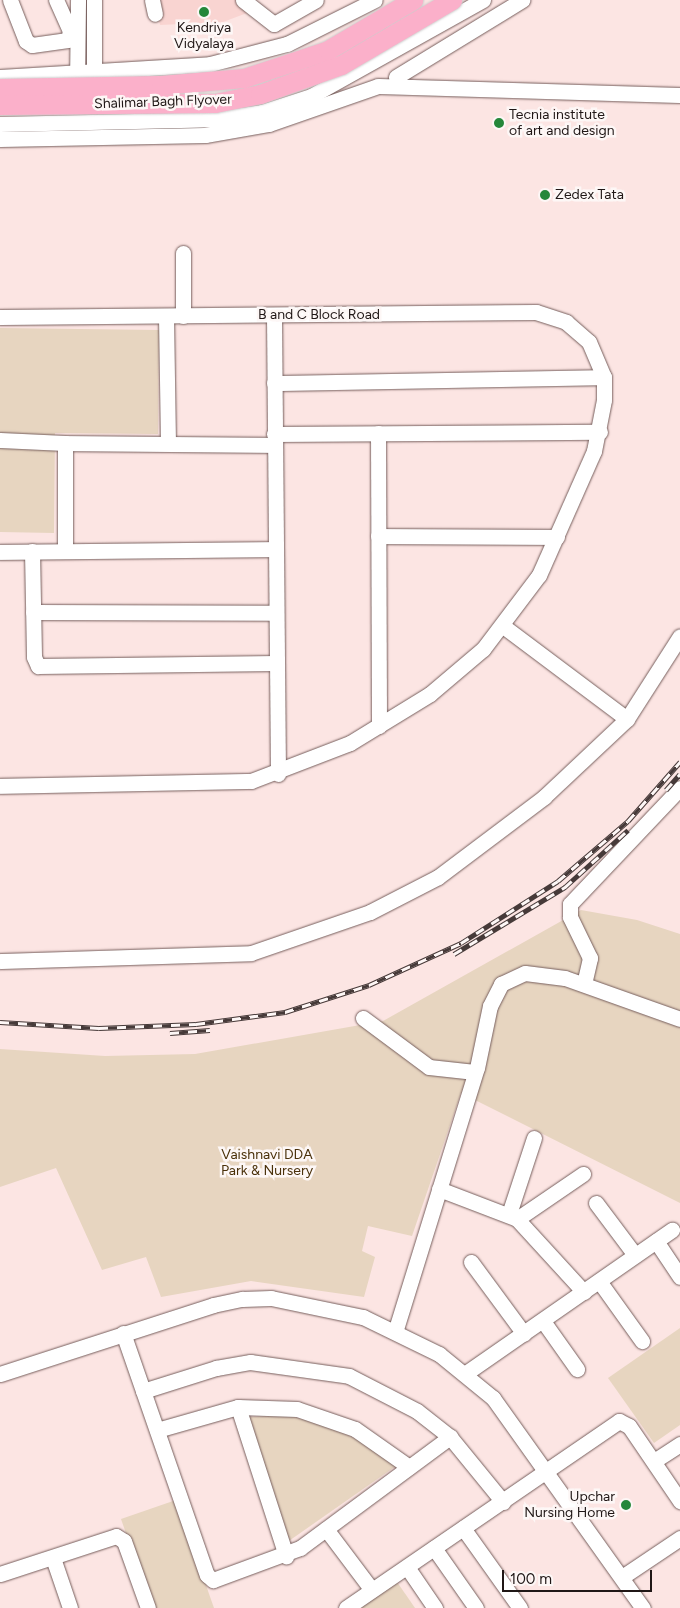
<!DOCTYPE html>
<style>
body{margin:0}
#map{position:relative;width:680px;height:1608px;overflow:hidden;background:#fce5e3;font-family:Figtree,sans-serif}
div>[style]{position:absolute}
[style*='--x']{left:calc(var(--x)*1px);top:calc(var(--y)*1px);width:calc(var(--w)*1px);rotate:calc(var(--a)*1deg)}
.built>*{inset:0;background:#f9d4d1}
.green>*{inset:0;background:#e7d5c0}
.roads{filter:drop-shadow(0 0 1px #765e5c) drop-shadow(0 0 1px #765e5c)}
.minor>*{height:15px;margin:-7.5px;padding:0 7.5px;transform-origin:7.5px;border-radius:7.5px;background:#fff}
.rail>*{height:5px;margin-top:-2.5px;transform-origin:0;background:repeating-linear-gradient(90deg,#fdf7f6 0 9px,#463a39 0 18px);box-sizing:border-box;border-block:1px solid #463a39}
.bridges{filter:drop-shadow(0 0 1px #cecccc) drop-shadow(0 0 1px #cecccc)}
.major-bridge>*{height:19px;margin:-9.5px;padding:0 9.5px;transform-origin:9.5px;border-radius:9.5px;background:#fbb0ca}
.dots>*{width:14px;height:14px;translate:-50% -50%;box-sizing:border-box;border:2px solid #fdf7f6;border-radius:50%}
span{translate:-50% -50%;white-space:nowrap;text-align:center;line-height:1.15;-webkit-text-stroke:5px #fdf7f6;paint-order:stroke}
.poi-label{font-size:14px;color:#201716}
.left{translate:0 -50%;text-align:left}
.right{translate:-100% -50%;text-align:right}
.street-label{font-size:14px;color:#201716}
.park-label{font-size:14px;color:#4a310a}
.scale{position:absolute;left:502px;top:1570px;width:150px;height:22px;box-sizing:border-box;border:2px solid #201716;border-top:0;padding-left:6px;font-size:15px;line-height:18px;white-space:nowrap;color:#201716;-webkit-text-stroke:4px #fdf7f6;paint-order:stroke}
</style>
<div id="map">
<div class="built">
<i style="clip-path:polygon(154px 0,242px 0,255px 10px,223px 22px,160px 25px)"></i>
</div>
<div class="green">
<i style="clip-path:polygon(0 328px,159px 330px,158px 434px,55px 433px,54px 533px,0 532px)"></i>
<i style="clip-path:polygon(581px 910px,637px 920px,680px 934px,680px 1203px,461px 1093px,412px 1236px,368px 1226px,362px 1251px,375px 1257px,364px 1297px,251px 1281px,161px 1297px,146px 1257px,102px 1270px,56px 1168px,0 1187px,0 1049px,105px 1056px,195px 1054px,383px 1021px)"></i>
<i style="clip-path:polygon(680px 1328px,680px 1425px,654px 1443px,608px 1378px)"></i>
<i style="clip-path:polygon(286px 1415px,326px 1425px,365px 1443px,396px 1466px,286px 1543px,248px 1417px)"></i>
<i style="clip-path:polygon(176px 1500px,214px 1608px,152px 1608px,121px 1519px)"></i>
<i style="clip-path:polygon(395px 1579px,415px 1608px,354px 1608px)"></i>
</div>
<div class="roads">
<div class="minor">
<i style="--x:10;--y:0;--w:44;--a:68.7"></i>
<i style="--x:26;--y:41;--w:7;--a:34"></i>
<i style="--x:32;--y:45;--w:36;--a:-8"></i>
<i style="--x:68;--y:40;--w:9;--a:-77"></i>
<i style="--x:70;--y:31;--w:34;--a:-114"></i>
<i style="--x:94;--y:0;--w:83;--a:90"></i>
<i style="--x:152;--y:0;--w:14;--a:78"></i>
<i style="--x:243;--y:0;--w:39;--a:38"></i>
<i style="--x:274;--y:24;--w:48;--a:-29.7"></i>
<i style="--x:0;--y:77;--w:210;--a:-3.5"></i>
<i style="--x:210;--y:64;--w:80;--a:-14.6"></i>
<i style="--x:287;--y:44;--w:98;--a:-26.6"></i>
<i style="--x:396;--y:77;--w:148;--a:-31.4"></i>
<i style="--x:77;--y:84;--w:84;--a:-89.3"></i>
<i style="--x:0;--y:124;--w:214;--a:-1.3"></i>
<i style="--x:214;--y:119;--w:49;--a:-8.3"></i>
<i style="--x:262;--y:112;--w:52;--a:-18.1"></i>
<i style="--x:311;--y:96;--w:197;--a:-29.2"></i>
<i style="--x:0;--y:139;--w:205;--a:-1.1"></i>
<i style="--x:205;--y:135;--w:65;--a:-9.8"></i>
<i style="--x:269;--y:124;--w:115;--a:-19.2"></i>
<i style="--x:378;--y:86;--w:302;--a:1.7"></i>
<i style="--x:274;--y:315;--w:459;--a:89.5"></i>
<i style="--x:166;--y:316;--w:127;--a:89.1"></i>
<i style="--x:183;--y:316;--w:63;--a:-90"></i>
<i style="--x:0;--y:317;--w:536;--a:-0.53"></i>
<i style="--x:536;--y:312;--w:32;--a:18"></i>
<i style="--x:566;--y:322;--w:30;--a:41"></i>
<i style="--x:589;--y:342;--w:38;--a:67"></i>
<i style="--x:604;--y:377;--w:23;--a:90"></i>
<i style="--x:604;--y:400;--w:52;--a:101.1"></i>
<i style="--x:594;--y:451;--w:136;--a:113.9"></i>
<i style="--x:539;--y:575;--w:93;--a:127.1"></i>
<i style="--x:483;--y:649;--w:70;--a:139.7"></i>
<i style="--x:430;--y:694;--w:94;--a:148.5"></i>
<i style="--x:350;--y:743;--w:106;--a:159"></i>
<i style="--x:251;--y:781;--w:251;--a:178.9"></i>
<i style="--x:274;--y:383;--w:330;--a:-1"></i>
<i style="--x:378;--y:433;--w:293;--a:89.8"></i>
<i style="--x:274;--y:434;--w:326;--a:-0.4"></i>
<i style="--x:0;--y:440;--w:65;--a:2.6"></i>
<i style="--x:378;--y:536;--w:179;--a:0.3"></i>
<i style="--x:32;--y:551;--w:106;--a:88.9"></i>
<i style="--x:34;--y:657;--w:10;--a:66"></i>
<i style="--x:38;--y:666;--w:238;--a:-0.7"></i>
<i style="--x:65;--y:551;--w:108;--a:-90"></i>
<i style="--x:65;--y:443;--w:209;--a:0.5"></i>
<i style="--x:0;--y:552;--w:275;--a:-0.6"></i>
<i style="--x:33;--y:612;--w:242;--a:0.2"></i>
<i style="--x:503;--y:626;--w:155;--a:36.9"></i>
<i style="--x:0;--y:961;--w:251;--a:-1.8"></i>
<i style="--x:251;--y:953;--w:126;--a:-19"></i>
<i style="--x:370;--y:912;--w:76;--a:-27.2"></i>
<i style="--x:438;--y:877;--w:133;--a:-37"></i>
<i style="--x:544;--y:797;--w:114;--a:-43.2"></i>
<i style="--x:627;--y:719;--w:98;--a:-57.4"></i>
<i style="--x:584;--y:984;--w:27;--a:-77"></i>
<i style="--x:590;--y:958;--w:46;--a:-116"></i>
<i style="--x:570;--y:917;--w:13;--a:-90"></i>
<i style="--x:570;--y:904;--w:160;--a:-46.5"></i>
<i style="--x:363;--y:1018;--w:82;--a:36.6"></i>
<i style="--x:429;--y:1067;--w:46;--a:6.2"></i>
<i style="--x:439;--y:1189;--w:84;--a:21"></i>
<i style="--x:517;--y:1219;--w:99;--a:47.5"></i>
<i style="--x:596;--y:1203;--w:65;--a:53.1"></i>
<i style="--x:509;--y:1214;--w:80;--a:-71.8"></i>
<i style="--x:517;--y:1219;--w:80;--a:-34.3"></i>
<i style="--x:656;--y:1241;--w:43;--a:56.3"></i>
<i style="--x:471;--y:1262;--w:89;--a:53.6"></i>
<i style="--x:599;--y:1281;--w:74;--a:54.4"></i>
<i style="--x:543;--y:1321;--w:59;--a:54.7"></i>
<i style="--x:396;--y:1329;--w:273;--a:-72.8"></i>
<i style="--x:477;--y:1068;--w:63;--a:-78.2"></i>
<i style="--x:490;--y:1006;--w:25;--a:-63"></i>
<i style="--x:501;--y:984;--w:26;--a:-25"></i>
<i style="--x:525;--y:973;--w:40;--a:7.1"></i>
<i style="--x:565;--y:978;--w:122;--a:19.6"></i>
<i style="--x:123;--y:1333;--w:256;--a:70.9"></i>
<i style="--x:207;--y:1575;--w:8;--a:40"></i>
<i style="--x:213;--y:1580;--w:93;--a:-20.2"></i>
<i style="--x:300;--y:1548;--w:187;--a:-36.5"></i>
<i style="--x:466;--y:1373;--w:251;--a:-34.8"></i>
<i style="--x:0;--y:1374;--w:224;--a:-17.9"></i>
<i style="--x:213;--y:1305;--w:30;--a:-12"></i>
<i style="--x:242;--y:1299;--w:29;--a:-2"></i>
<i style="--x:271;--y:1298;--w:94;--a:11.7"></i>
<i style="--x:363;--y:1317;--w:85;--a:26"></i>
<i style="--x:439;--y:1354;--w:70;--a:39.2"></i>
<i style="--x:493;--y:1398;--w:258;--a:54.5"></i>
<i style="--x:143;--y:1391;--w:77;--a:-17.5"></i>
<i style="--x:216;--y:1368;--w:35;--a:-10"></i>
<i style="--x:250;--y:1362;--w:100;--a:8"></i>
<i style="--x:349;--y:1376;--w:76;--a:27.2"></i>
<i style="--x:417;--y:1411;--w:42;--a:38.2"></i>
<i style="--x:450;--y:1437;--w:84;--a:50.8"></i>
<i style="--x:238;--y:1407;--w:157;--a:72.1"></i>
<i style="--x:157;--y:1430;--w:84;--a:-15.9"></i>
<i style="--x:238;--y:1407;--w:59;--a:1.9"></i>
<i style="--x:297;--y:1409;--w:61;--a:19"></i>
<i style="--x:355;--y:1429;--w:66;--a:35.1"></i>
<i style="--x:654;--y:1461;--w:31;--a:-33"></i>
<i style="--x:463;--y:1528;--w:98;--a:54.5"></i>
<i style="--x:326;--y:1529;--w:76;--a:53"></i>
<i style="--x:434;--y:1548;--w:73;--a:55"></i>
<i style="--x:53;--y:1558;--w:53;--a:71.2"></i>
<i style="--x:407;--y:1567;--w:50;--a:55.7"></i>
<i style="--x:0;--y:1574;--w:122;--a:-18.1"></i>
<i style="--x:116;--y:1536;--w:9;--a:32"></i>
<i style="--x:124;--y:1541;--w:71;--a:70.3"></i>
<i style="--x:622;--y:1577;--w:70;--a:-33.9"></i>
<i style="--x:346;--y:1608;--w:331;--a:-34.4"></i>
<i style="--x:619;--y:1421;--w:11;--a:27"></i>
<i style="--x:629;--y:1426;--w:91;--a:55.8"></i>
</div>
</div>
<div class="rail">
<i style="--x:666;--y:790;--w:21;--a:-49"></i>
<i style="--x:454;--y:954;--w:130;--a:-31.1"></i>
<i style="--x:565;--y:887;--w:85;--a:-42.1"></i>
<i style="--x:0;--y:1022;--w:99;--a:3.5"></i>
<i style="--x:99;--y:1028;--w:97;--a:-2.4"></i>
<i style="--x:196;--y:1024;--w:90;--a:-7.7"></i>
<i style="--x:285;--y:1012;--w:88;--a:-17.8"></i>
<i style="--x:369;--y:985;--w:101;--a:-24.5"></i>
<i style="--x:461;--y:943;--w:115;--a:-32.6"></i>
<i style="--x:558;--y:881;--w:92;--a:-40.6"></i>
<i style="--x:628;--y:821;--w:79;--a:-48.6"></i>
<i style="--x:170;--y:1033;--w:40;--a:-4.3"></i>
</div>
<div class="bridges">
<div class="major-bridge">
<i style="--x:0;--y:88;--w:161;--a:-1.1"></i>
<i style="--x:161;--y:85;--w:83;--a:-4.8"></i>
<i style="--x:244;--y:78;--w:89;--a:-18.4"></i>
<i style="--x:328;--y:50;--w:99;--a:-30.5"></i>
<i style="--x:0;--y:105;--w:215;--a:-0.5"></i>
<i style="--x:215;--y:103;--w:46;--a:-11.3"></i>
<i style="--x:260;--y:94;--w:86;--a:-19.7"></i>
<i style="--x:341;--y:65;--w:129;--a:-30.4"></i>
</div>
</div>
<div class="dots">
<i style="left:204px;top:12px;background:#25873a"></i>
<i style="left:499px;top:123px;background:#25873a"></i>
<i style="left:545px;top:195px;background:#25873a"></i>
<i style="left:626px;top:1505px;background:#25873a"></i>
</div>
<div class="poi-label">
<span style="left:204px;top:36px">Kendriya<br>Vidyalaya</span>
<span class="left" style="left:509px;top:123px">Tecnia institute<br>of art and design</span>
<span class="left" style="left:555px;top:195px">Zedex Tata</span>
<span class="right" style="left:615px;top:1505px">Upchar<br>Nursing Home</span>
</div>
<div class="street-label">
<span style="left:163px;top:102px;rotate:-2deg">Shalimar Bagh Flyover</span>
<span style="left:319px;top:315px">B and C Block Road</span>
</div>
<div class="park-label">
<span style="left:267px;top:1163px">Vaishnavi DDA<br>Park &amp; Nursery</span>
</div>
<div class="scale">100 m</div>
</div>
